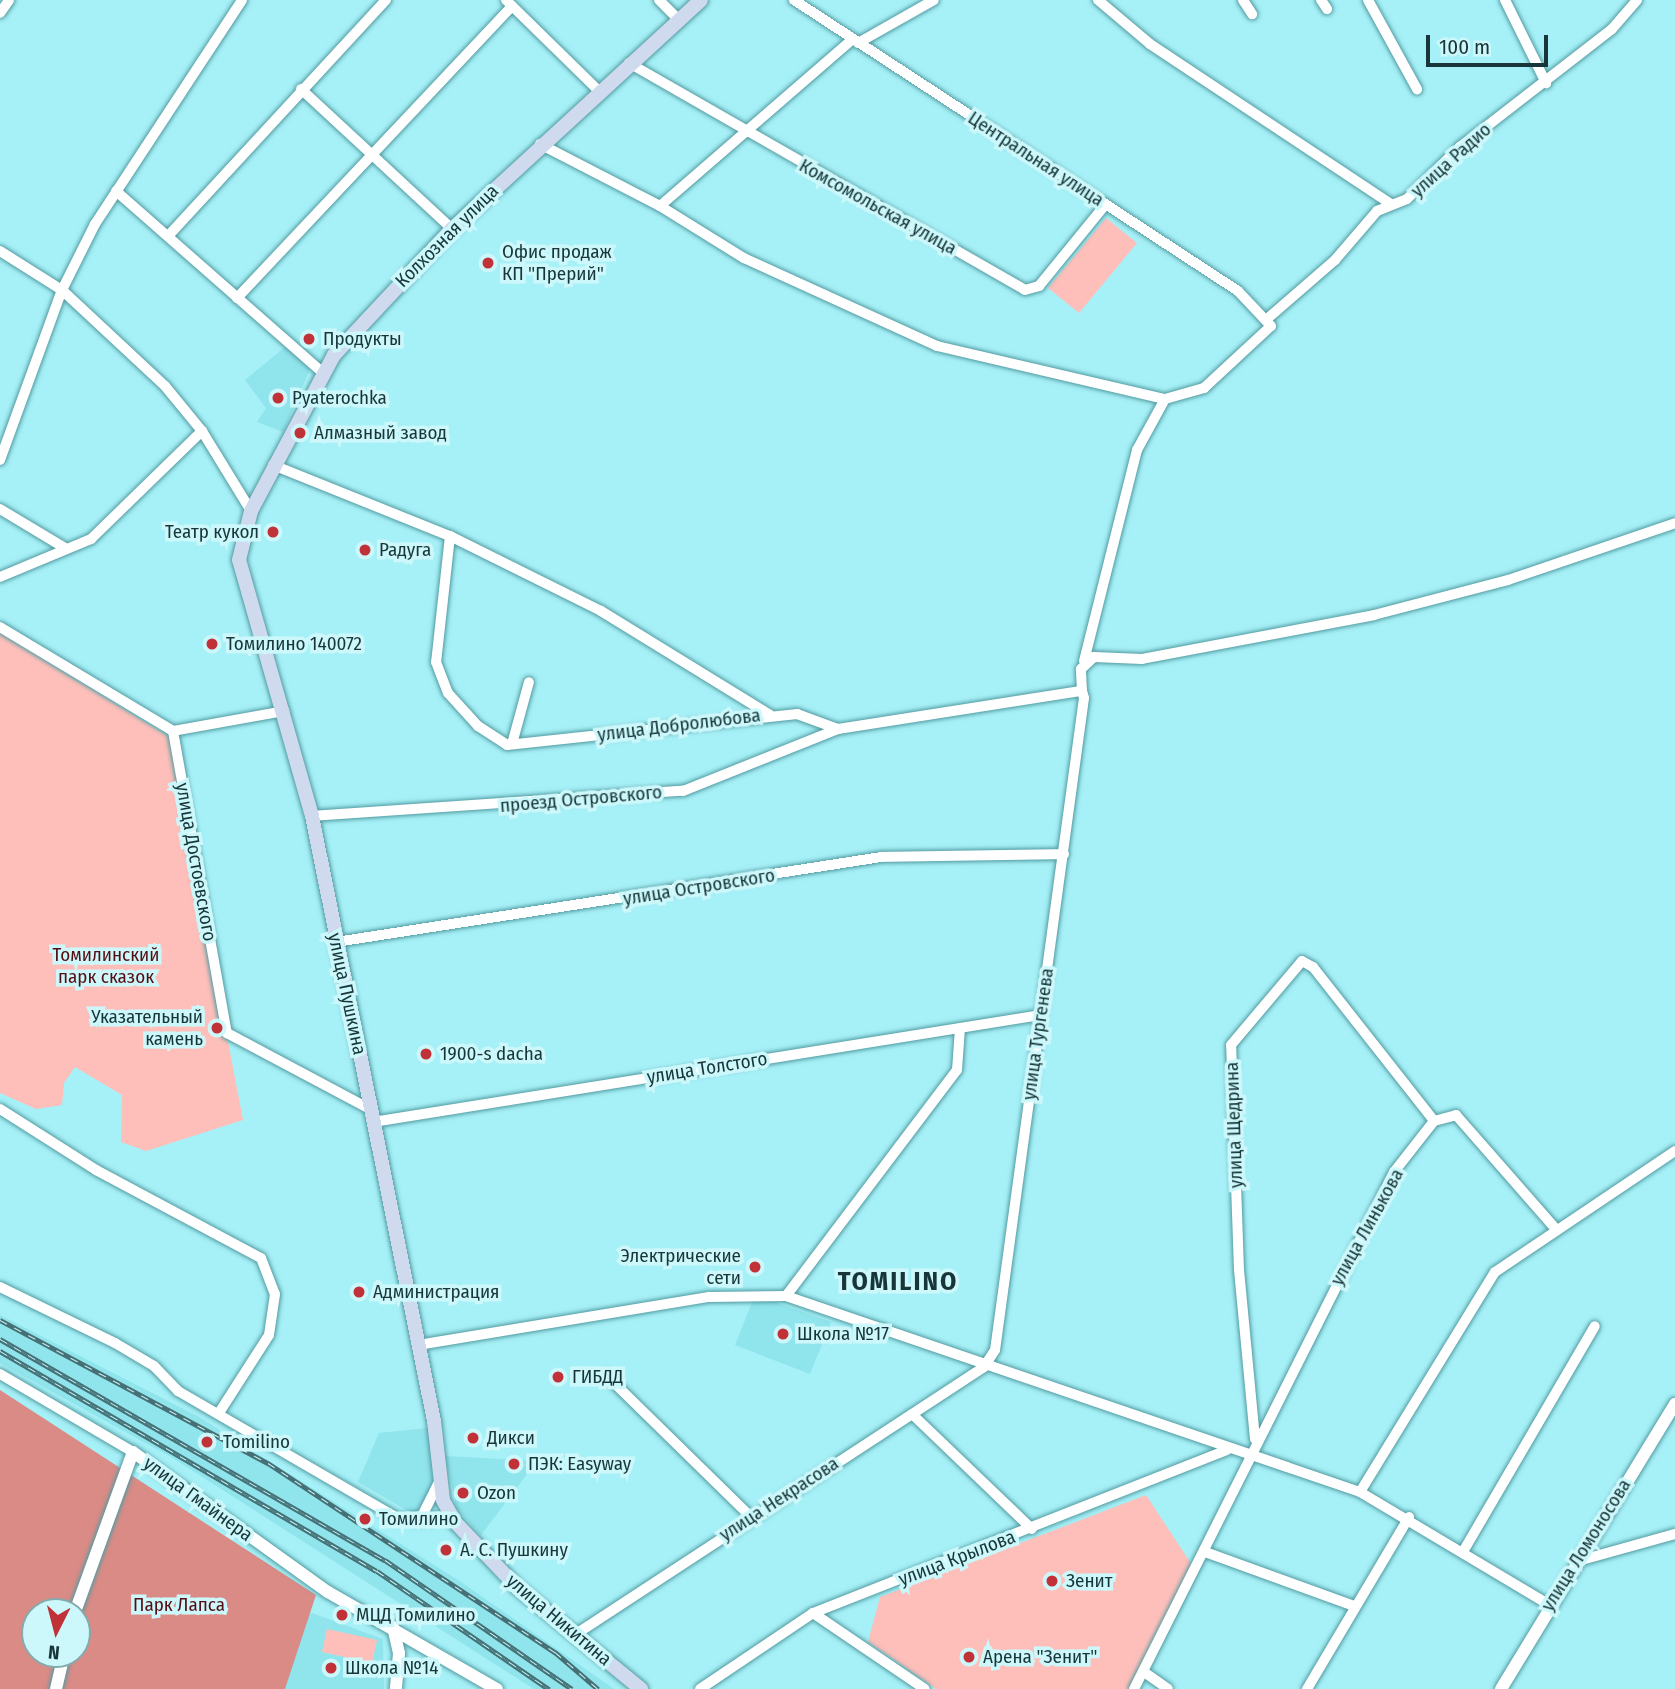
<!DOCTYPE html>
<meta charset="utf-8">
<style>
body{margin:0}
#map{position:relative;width:1675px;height:1689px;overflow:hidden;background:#a6f0f7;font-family:"Fira Sans Condensed",sans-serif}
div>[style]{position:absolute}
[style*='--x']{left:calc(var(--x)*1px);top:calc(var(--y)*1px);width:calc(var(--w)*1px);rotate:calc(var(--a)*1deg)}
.built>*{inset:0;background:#90e4eb}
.green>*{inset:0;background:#febfba}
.forest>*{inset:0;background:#da8b86}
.roads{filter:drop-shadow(0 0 2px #529ba1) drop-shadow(0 0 2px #529ba1)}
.minor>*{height:10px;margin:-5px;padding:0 5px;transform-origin:5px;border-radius:5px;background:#fff}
.tertiary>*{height:12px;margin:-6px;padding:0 6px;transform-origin:6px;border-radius:6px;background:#fff}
.secondary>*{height:14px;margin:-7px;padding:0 7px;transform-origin:7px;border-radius:7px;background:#d0daef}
.rail>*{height:5px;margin-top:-2.5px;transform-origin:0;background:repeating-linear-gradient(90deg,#cdf8fb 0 8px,#457075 0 16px);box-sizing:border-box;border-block:2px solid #457075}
.dots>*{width:19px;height:19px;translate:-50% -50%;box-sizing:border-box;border:4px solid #cdf8fb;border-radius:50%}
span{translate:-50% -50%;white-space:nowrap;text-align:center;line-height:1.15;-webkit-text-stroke:7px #cdf8fb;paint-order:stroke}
.street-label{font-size:19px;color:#183639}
.poi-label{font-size:19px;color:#183639}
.left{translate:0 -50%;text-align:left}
.right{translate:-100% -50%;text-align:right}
.park-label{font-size:19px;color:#550e13}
.district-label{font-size:26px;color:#183639;font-weight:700;letter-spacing:2px}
.north{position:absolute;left:21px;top:1598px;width:70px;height:70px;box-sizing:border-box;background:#cdf8fb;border:2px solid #85aaad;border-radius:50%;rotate:186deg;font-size:19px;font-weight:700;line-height:28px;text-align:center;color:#183639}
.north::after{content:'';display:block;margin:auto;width:24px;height:32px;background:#c03138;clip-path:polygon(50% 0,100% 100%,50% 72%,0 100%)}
.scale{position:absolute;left:1426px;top:35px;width:122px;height:32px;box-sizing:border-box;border:4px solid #183639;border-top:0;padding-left:9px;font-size:21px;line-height:24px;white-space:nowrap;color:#183639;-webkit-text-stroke:5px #cdf8fb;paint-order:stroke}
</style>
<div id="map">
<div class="built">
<i style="clip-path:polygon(285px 347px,310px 369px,283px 432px,257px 422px,266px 408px,245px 380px)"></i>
<i style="clip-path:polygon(755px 1295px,831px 1322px,810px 1374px,735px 1345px)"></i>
<i style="clip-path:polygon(0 1315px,199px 1417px,461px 1582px,614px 1689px,534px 1689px,171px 1457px,0 1363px)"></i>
<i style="clip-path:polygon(428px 1428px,437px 1477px,415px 1515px,358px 1482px,379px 1433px)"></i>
<i style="clip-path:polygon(445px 1456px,537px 1461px,481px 1535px,457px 1509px)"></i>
<i style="clip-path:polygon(312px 1613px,383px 1639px,384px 1689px,267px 1689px,297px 1617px)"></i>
</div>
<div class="green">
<i style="clip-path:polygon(1106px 218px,1137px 243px,1079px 313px,1048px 288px)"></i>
<i style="clip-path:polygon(0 633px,170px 737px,243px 1120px,146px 1151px,121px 1142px,122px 1095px,75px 1067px,64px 1083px,62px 1105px,36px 1109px,0 1093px)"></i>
<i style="clip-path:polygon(1146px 1495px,1192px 1565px,1132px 1689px,936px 1689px,868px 1642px,880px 1597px)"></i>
<i style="clip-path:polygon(327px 1629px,377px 1640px,372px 1663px,322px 1652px)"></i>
</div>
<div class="forest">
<i style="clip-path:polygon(evenodd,0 1390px,316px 1595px,285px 1689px,0 1689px,0 1390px,35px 1612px,77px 1612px,77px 1654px,35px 1654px,35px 1612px)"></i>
</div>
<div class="roads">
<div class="minor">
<i style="--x:506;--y:0;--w:129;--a:44.4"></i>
<i style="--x:659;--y:0;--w:27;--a:45"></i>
<i style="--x:1098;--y:0;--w:68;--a:40.2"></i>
<i style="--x:1150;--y:44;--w:289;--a:33.6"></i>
<i style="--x:1243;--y:0;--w:17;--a:57"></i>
<i style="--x:1321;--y:0;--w:11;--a:56"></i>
<i style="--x:1368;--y:0;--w:102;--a:61.2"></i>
<i style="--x:1505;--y:0;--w:93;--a:63.7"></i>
<i style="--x:0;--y:13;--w:16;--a:-55"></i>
<i style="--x:858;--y:43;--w:87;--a:-29.5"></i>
<i style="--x:629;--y:63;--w:456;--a:29.8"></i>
<i style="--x:1025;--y:290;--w:15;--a:-16"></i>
<i style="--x:1039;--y:286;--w:104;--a:-50.8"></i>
<i style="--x:301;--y:89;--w:206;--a:42.8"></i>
<i style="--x:540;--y:144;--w:135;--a:27.3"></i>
<i style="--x:660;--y:206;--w:255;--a:-40.9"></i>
<i style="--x:116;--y:191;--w:273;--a:41.3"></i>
<i style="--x:660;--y:206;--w:99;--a:31.8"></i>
<i style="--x:744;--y:258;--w:212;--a:24.5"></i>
<i style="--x:937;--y:346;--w:234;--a:13.1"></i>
<i style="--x:1165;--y:399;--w:41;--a:-15.8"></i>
<i style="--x:1204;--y:388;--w:91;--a:-42.8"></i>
<i style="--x:1271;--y:326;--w:48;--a:-133.3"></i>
<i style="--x:1238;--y:291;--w:531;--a:-146.76"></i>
<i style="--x:169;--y:235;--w:320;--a:-47.3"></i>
<i style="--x:0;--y:251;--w:73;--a:32.2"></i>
<i style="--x:62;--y:290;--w:141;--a:43"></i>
<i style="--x:165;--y:386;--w:58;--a:50.6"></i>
<i style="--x:202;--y:431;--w:94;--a:58.5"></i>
<i style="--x:237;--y:298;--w:401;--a:-46.7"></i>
<i style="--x:1267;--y:319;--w:90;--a:-40.9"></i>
<i style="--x:1335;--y:260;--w:65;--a:-49.4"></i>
<i style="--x:1377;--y:211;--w:32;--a:-22"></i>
<i style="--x:1407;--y:199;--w:74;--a:-44.5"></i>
<i style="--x:1460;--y:147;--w:192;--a:-37.8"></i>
<i style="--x:1612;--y:29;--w:38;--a:-49"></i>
<i style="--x:0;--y:460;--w:181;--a:-70"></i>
<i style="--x:62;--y:290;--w:74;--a:-63.4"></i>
<i style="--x:95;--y:224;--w:268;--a:-56.7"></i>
<i style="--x:273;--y:465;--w:191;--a:21.9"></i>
<i style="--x:450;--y:536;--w:169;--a:26.4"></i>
<i style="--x:601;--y:611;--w:198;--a:31.6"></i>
<i style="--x:0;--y:509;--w:76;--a:31"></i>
<i style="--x:450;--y:536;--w:127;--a:96.3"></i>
<i style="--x:436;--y:662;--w:33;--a:69"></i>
<i style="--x:448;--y:693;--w:45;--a:47.7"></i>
<i style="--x:478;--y:726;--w:35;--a:33"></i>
<i style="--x:507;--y:745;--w:292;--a:-6.1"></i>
<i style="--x:797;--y:714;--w:44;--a:20.1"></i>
<i style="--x:838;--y:729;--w:247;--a:-8.9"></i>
<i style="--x:1082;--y:691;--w:7;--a:74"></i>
<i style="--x:1084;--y:698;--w:658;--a:97.77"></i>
<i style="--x:995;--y:1350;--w:20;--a:123"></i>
<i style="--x:984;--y:1367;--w:488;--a:146.8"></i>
<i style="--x:0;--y:577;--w:99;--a:-22.7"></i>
<i style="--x:91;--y:539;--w:155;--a:-44.2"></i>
<i style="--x:0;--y:627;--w:202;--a:31"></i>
<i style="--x:173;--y:731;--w:307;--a:79.9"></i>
<i style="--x:227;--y:1033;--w:162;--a:28"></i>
<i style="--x:1084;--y:661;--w:218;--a:-75.9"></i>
<i style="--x:1137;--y:450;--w:58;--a:-61.2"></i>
<i style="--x:1082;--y:691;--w:22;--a:-93"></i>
<i style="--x:1081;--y:669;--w:18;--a:-43"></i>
<i style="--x:1094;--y:657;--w:48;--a:2.4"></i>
<i style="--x:1142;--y:659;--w:236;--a:-10.7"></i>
<i style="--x:1374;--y:615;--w:138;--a:-14.6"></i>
<i style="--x:1508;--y:580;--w:176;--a:-18.8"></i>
<i style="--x:173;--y:731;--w:113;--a:-10.2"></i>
<i style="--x:512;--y:744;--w:64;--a:-74.7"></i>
<i style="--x:312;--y:816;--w:372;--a:-3.9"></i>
<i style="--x:683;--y:791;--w:167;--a:-21.8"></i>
<i style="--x:336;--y:942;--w:552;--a:-8.86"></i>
<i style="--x:881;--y:857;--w:183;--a:-0.9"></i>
<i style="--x:0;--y:1109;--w:114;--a:32.4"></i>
<i style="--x:96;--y:1170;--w:187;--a:28.1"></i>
<i style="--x:261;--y:1258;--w:39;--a:69"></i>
<i style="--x:275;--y:1294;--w:41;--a:98.3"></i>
<i style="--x:269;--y:1335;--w:93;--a:122.7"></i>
<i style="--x:373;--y:1122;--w:677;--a:-9.1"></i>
<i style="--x:0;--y:1287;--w:128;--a:26"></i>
<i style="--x:115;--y:1343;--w:45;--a:30.5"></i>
<i style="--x:154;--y:1366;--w:35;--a:46"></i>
<i style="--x:178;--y:1391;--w:255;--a:30.1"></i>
<i style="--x:399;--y:1519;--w:23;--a:-7"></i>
<i style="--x:422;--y:1516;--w:40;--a:-63.4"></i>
<i style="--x:786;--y:1296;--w:283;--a:-52.9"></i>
<i style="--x:957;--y:1070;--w:42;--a:-85.9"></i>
<i style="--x:418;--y:1345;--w:295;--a:-9.4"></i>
<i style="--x:709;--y:1297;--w:77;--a:-0.7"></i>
<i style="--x:786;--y:1296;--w:607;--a:18.85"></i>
<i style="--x:1360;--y:1492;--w:219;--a:30.8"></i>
<i style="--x:0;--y:1374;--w:154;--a:30.4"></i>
<i style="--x:606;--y:1375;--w:203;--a:44.4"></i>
<i style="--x:912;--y:1414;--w:166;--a:43.8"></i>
<i style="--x:1255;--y:1439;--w:170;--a:-95.4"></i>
<i style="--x:1239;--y:1270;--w:225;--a:-92"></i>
<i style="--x:1231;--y:1045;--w:110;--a:-49.8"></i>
<i style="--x:1302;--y:961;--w:13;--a:29"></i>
<i style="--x:1313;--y:967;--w:196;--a:51.8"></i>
<i style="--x:1360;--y:1492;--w:258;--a:-58.5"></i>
<i style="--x:1495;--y:1272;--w:217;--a:-33.9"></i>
<i style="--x:416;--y:1520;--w:34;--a:-5"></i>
<i style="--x:1464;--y:1550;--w:259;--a:-59.7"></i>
<i style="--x:1205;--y:1552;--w:158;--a:19.9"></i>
<i style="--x:1578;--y:1561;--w:101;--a:-15.6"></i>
<i style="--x:813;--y:1613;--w:135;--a:34.2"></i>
<i style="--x:1144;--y:1672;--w:29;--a:35"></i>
<i style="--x:700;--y:1689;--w:136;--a:-33.9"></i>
<i style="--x:813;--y:1613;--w:445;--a:-21.5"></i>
<i style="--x:1134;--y:1689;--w:579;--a:-63.3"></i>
<i style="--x:1394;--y:1172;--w:65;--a:-51.9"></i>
<i style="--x:1434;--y:1121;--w:23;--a:-15"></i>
<i style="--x:1456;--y:1115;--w:150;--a:48.8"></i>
<i style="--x:1307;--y:1689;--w:200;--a:-59.3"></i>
</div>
<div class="tertiary">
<i style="--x:75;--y:1612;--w:170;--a:-70.1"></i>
<i style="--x:133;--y:1452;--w:240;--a:35.7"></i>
<i style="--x:328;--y:1592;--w:195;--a:29.9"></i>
<i style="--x:393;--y:1627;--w:27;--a:77"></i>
<i style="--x:399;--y:1653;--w:36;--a:95"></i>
<i style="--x:56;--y:1689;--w:36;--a:-77"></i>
<i style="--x:1501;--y:1689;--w:334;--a:-58.6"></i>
</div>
<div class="secondary">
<i style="--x:641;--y:1689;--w:161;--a:-140.6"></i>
<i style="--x:517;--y:1587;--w:90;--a:-133.6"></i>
<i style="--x:455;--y:1522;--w:25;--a:-119"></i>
<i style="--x:443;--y:1500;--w:80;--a:-96.5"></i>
<i style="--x:434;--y:1421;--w:617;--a:-101.4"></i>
<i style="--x:312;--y:816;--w:266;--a:-105.9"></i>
<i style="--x:239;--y:560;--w:50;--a:-76.2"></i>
<i style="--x:251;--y:511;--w:177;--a:-62"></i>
<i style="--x:334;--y:355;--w:173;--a:-46.9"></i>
<i style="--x:452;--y:229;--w:338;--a:-42.6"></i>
</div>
</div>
<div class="rail">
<i style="--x:0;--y:1320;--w:304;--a:28.1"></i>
<i style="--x:268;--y:1463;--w:344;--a:33.4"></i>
<i style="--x:555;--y:1652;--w:57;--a:40.7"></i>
<i style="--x:0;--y:1339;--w:444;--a:29.9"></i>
<i style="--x:385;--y:1560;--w:227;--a:34.6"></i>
<i style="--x:0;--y:1351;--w:436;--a:30.3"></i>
<i style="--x:377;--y:1571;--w:209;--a:34.5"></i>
</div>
<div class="dots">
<i style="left:488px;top:263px;background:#c03138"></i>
<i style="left:309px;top:339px;background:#c03138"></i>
<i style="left:278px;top:398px;background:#c03138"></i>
<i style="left:300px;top:433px;background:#c03138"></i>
<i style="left:273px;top:532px;background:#c03138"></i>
<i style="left:365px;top:550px;background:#c03138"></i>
<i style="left:212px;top:644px;background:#c03138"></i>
<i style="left:217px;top:1028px;background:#c03138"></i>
<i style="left:426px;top:1054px;background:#c03138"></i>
<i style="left:755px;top:1267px;background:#c03138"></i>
<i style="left:359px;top:1292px;background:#c03138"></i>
<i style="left:783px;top:1334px;background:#c03138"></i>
<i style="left:558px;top:1377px;background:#c03138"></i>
<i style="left:473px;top:1438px;background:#c03138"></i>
<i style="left:207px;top:1442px;background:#c03138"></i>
<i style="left:514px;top:1464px;background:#c03138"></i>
<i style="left:463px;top:1493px;background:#c03138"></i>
<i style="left:365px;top:1519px;background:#c03138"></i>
<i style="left:446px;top:1550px;background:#c03138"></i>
<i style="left:1052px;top:1581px;background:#c03138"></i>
<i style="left:342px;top:1615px;background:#c03138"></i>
<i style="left:969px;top:1657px;background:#c03138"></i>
<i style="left:331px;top:1668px;background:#c03138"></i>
</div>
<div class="street-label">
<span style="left:1036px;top:159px;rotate:33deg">Центральная улица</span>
<span style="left:1451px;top:160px;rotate:-42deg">улица Радио</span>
<span style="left:878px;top:207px;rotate:29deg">Комсомольская улица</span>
<span style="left:447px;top:236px;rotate:-45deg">Колхозная улица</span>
<span style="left:679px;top:725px;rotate:-7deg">улица Добролюбова</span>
<span style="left:581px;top:799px;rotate:-5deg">проезд Островского</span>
<span style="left:196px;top:862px;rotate:80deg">улица Достоевского</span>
<span style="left:699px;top:887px;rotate:-9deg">улица Островского</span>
<span style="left:347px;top:994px;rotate:78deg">улица Пушкина</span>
<span style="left:1038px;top:1034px;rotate:-82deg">улица Тургенева</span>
<span style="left:707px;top:1068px;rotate:-9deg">улица Толстого</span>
<span style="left:1234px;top:1125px;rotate:-92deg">улица Щедрина</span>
<span style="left:1367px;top:1227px;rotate:-61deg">улица Линькова</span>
<span style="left:198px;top:1499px;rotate:36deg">улица Гмайнера</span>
<span style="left:779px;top:1499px;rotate:-33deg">улица Некрасова</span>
<span style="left:1586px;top:1545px;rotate:-58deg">улица Ломоносова</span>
<span style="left:957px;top:1558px;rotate:-21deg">улица Крылова</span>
<span style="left:559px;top:1620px;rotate:40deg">улица Никитина</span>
</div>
<div class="poi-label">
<span class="left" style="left:502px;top:263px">Офис продаж<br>КП "Прерий"</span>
<span class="left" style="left:323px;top:339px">Продукты</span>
<span class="left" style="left:292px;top:398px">Pyaterochka</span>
<span class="left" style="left:314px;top:433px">Алмазный завод</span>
<span class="right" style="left:259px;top:532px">Театр кукол</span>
<span class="left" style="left:379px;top:550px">Радуга</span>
<span class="left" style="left:226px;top:644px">Томилино 140072</span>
<span class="right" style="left:203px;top:1028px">Указательный<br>камень</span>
<span class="left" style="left:440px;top:1054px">1900-s dacha</span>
<span class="right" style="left:741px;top:1267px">Электрические<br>сети</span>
<span class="left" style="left:373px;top:1292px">Администрация</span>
<span class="left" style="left:797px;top:1334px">Школа №17</span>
<span class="left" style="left:572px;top:1377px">ГИБДД</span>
<span class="left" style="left:487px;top:1438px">Дикси</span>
<span class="left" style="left:223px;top:1442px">Tomilino</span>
<span class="left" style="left:528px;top:1464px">ПЭК: Easyway</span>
<span class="left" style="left:477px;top:1493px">Ozon</span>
<span class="left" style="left:379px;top:1519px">Томилино</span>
<span class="left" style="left:460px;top:1550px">А. С. Пушкину</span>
<span class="left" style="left:1066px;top:1581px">Зенит</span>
<span class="left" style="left:356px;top:1615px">МЦД Томилино</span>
<span class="left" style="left:983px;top:1657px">Арена "Зенит"</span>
<span class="left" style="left:345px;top:1668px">Школа №14</span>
</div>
<div class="park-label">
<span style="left:106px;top:966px">Томилинский<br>парк сказок</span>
<span style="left:179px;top:1605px">Парк Лапса</span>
</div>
<div class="district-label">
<span style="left:898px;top:1282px">TOMILINO</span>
</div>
<div class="north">N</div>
<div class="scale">100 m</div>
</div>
